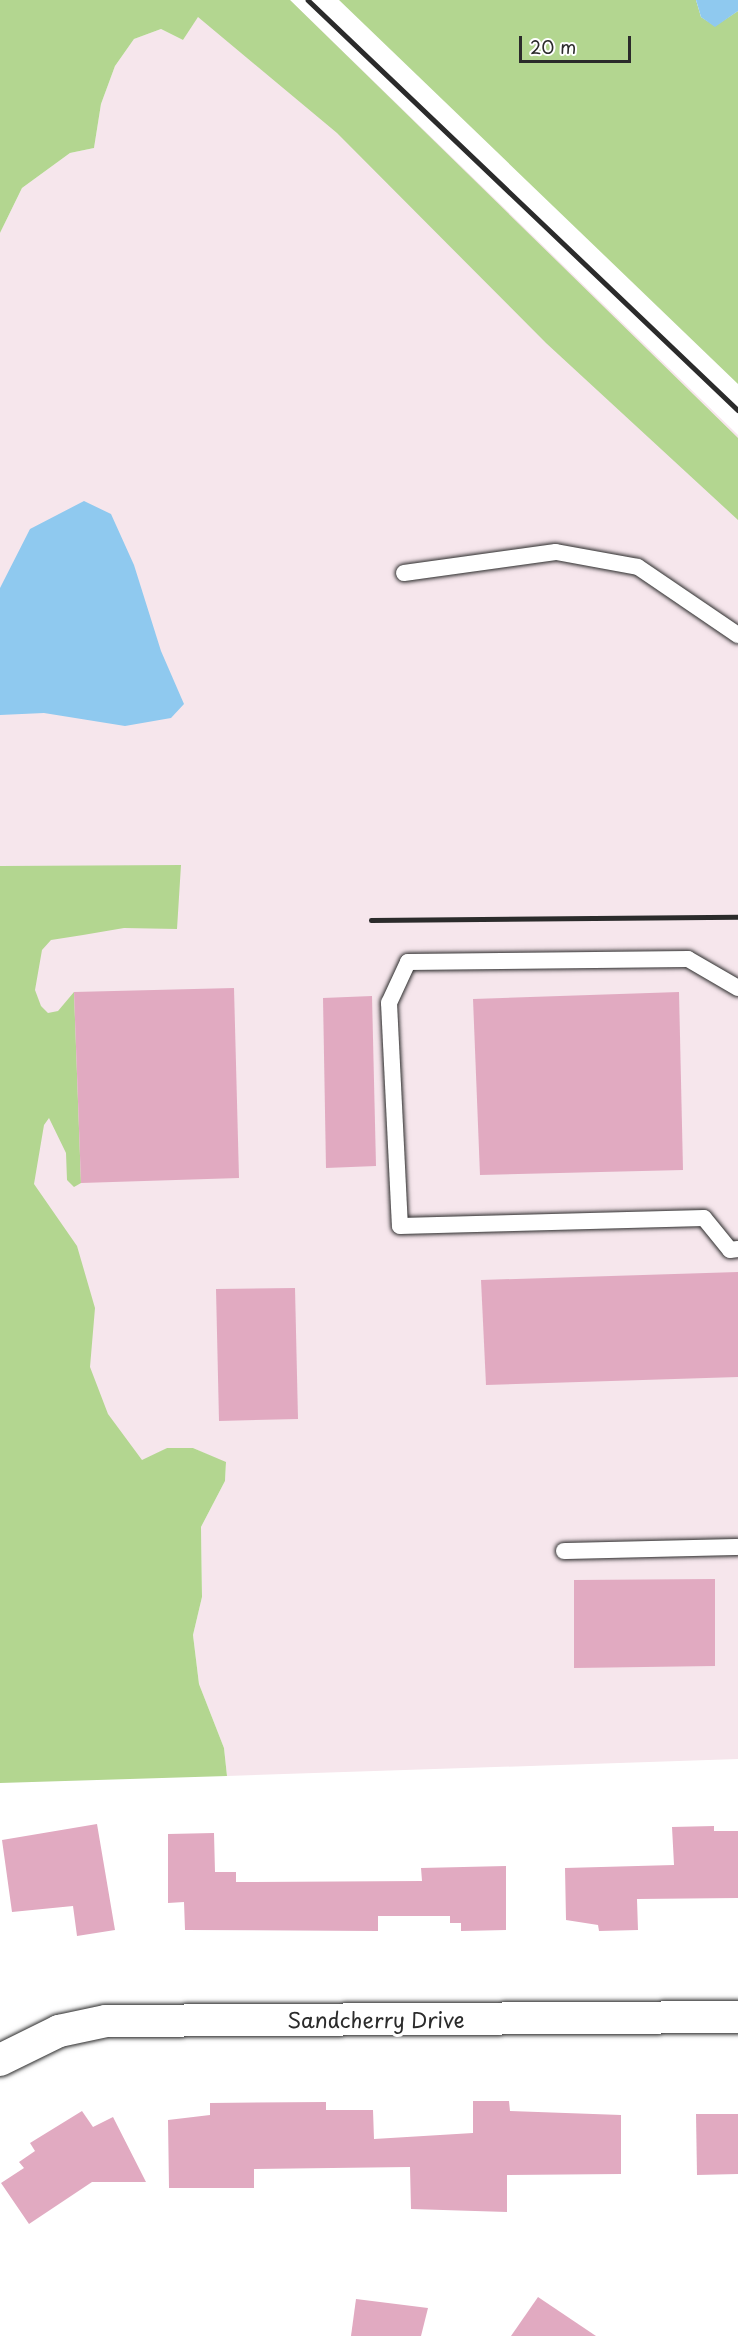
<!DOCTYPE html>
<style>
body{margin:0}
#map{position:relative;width:738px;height:2336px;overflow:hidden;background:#fff;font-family:"Playpen Sans",sans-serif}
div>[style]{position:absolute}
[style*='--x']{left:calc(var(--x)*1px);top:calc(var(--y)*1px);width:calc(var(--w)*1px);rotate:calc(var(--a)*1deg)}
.built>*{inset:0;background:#f6e6ec}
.green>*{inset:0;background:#b3d690}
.water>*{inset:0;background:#8fc9ef}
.building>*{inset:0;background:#e1aac1}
.roads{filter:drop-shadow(0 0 2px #2b2b2b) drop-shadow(0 0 2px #2b2b2b)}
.service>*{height:16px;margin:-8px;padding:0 8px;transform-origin:8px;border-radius:8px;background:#fff}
.minor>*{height:32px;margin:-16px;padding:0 16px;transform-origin:16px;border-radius:16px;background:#fff}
.rail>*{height:4.5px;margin:-2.25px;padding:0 2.25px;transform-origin:2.25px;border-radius:2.25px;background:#2b2b2b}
span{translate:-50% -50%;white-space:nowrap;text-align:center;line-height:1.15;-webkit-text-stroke:6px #fff;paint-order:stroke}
.street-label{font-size:21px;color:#2b2b2b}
.scale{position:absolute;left:519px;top:36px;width:112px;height:27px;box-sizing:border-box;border:3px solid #2b2b2b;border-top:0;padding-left:8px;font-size:18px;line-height:21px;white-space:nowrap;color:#2b2b2b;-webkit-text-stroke:4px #fff;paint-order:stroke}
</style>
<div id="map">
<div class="built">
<i style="clip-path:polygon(208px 0,290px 0,738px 435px,738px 1759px,227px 1776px,224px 1748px,199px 1684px,193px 1635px,202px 1597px,201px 1527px,225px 1481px,226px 1463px,193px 1448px,167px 1448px,143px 1461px,0 1574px,0 233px,22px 188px,70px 153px,94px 148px,101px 104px,115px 66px,134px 39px,161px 29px,183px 40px)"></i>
</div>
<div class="green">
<i style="clip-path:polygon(0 0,290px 0,738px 438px,738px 520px,546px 343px,337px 133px,198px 17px,183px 40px,161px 29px,134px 39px,115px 66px,101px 104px,94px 148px,70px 153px,22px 188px,0 233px)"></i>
<i style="clip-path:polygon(339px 0,696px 0,701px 17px,715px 26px,738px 11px,738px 384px)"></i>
<i style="clip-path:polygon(181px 865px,177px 929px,124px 928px,83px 935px,51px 940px,42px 950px,35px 990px,41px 1006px,48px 1013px,58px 1011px,74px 992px,81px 1183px,74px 1187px,67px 1180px,66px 1153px,49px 1118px,44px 1125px,34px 1184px,77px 1246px,95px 1308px,90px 1367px,108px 1414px,142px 1460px,167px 1448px,193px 1448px,226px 1462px,225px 1481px,201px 1527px,202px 1597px,193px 1635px,199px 1684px,224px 1748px,227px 1776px,0 1783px,0 866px)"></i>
</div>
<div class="water">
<i style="clip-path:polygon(696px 0,738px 0,738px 11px,715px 27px,701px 17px)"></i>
<i style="clip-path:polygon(84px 501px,111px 514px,134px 565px,161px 651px,184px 704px,171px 718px,125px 726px,44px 713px,0 715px,0 588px,30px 529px)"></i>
</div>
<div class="building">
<i style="clip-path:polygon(234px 988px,239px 1178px,81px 1183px,74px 992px)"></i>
<i style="clip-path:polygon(679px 992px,683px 1170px,480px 1175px,473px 999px)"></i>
<i style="clip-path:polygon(372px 996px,376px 1166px,326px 1168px,323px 998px)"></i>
<i style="clip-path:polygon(738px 1272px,738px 1377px,486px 1385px,481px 1280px)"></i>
<i style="clip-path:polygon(295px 1288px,298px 1419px,219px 1421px,216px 1289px)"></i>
<i style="clip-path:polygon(715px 1579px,715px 1666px,574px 1668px,574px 1580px)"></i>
<i style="clip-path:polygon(97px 1824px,115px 1930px,77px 1936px,73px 1906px,12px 1912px,2px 1840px)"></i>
<i style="clip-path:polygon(714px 1826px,714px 1831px,738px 1831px,738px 1898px,637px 1899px,638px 1930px,599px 1931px,598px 1925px,566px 1920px,565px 1868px,674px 1865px,672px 1827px)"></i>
<i style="clip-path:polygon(214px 1833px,215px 1872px,236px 1872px,236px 1882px,422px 1881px,421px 1868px,506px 1866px,506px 1930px,461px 1931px,461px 1923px,450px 1923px,450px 1916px,378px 1916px,378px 1931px,185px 1930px,184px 1902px,168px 1903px,168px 1834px)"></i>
<i style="clip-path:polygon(473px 2101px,509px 2101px,510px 2111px,621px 2115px,621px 2174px,507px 2175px,507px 2212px,411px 2209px,410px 2167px,254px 2169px,254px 2188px,169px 2188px,168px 2120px,210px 2115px,210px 2103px,326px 2102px,326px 2110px,373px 2110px,374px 2139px,473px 2133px)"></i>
<i style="clip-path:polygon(82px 2111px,93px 2127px,113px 2117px,146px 2182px,92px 2182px,29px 2224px,1px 2183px,24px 2168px,19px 2162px,35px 2151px,30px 2143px)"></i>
<i style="clip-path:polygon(696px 2114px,738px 2114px,738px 2174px,697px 2175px)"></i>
<i style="clip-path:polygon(538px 2297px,596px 2336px,511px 2336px)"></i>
<i style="clip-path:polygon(356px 2299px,428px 2308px,421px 2336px,351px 2336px)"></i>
</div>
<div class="roads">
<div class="service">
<i style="--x:404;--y:573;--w:153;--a:-7.9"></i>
<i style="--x:556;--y:552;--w:83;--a:10.4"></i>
<i style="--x:638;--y:567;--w:121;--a:34.2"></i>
<i style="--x:738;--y:988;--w:58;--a:-149.9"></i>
<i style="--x:688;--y:959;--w:280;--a:179.4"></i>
<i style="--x:408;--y:962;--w:45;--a:114.9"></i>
<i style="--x:389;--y:1003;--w:223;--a:87.2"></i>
<i style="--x:400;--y:1226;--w:304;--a:-1.5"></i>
<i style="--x:704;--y:1218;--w:41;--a:50.9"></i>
<i style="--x:730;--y:1250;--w:8;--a:-7"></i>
<i style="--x:564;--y:1551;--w:174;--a:-1.3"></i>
</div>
<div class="minor">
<i style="--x:0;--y:2060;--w:66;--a:-26.2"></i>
<i style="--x:59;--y:2031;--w:48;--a:-12"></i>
<i style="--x:106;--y:2021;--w:632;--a:-0.36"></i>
</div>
</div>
<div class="rail">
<i style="--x:308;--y:0;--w:594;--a:43.64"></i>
<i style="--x:371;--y:920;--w:367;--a:-0.5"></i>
</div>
<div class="street-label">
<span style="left:376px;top:2019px">Sandcherry Drive</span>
</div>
<div class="scale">20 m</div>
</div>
